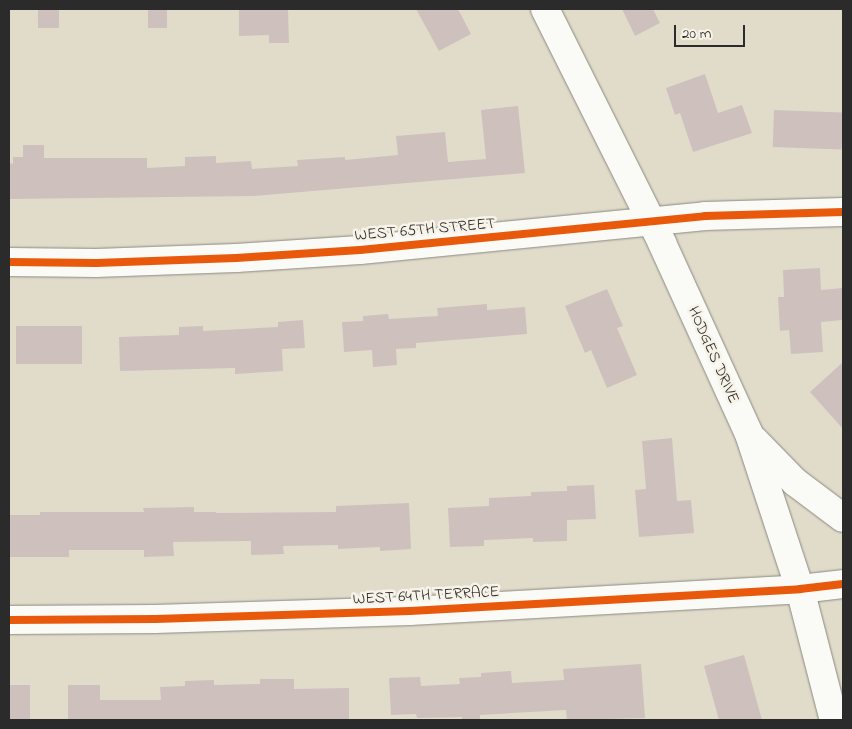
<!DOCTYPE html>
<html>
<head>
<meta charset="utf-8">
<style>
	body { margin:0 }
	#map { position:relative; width:852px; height:729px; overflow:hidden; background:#e1dcca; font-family:"Indie Flower",sans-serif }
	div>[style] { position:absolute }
	.building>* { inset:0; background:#cec1bd; transform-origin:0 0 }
	.roads { filter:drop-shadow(0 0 1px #8c8980) drop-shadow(0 0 1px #8c8980) }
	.minor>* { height:28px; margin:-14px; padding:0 14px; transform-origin:14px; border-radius:14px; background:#fafaf7 }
	.cycleway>* { height:8px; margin:-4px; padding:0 4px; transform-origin:4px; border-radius:4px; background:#e8590c }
	span { translate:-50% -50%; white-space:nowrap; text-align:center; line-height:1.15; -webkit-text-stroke:5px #f7f3e8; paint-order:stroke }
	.street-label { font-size:16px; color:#2b2b2b }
	.frame { position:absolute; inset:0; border:10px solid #2b2b2b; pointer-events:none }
	.scale { position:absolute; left:674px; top:25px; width:71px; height:22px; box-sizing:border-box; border:2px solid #2b2b2b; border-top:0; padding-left:6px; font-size:15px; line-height:18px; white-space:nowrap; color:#2b2b2b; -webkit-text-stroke:4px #f7f3e8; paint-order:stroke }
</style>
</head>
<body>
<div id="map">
	<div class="building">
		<div style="left:38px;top:9px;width:21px;height:19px"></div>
		<div style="left:148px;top:9px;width:19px;height:19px"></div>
		<div style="clip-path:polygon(239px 9px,288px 9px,289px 43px,269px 43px,269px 35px,239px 36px)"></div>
		<div style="clip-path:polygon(416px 9px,458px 9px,471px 34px,439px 51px)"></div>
		<div style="clip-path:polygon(622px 9px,653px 9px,660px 23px,635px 36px)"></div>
		<div style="clip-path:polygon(705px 74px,718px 113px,742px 105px,752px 133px,693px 152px,680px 113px,675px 115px,666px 88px)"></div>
		<div style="clip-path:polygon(518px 106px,525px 173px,253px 196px,9px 199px,9px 163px,13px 164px,13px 157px,23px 157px,23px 145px,44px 145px,44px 158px,147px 158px,147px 168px,185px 166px,185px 157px,216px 156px,216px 163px,251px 161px,252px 169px,298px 166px,297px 160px,345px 157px,345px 160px,398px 155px,396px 136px,445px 132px,448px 162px,486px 159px,481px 110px)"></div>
		<div style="left:774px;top:110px;width:69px;height:37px;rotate:2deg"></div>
		<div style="clip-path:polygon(820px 268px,821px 290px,843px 288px,843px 320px,821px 322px,823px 352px,791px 354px,789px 330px,780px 331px,778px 297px,784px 297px,783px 270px)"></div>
		<div style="clip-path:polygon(607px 289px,623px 326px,617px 328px,637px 375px,607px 388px,591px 350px,585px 353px,565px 306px)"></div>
		<div style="clip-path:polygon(487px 304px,487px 310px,525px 307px,527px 334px,416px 343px,416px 348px,396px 349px,397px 365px,373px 367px,372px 350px,344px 352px,342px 322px,363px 321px,363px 316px,388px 314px,389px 319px,438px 316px,437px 308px)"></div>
		<div style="clip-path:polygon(303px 320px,305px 348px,282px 349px,283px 371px,235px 374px,235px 368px,120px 371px,119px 337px,179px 335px,179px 327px,203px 326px,203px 331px,278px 327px,278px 322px)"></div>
		<div style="left:16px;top:326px;width:66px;height:38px"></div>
		<div style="clip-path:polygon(843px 362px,843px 429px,810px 392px)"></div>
		<div style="clip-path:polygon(672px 438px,677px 501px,691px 500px,694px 533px,639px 537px,635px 490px,646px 489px,642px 441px)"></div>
		<div style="clip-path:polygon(594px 485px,596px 519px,567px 520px,567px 541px,533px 542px,533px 538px,484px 540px,484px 546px,450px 547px,448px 508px,489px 506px,489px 498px,531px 496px,531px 492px,567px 491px,567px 486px)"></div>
		<div style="clip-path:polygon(409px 503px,411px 549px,380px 551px,380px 547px,338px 549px,338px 545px,283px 546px,284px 554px,251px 555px,251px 541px,173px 542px,174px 556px,144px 557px,144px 550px,69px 550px,69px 557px,9px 557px,9px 515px,40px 515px,40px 512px,144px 512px,143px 508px,194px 507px,194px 512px,216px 512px,216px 513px,336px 512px,336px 506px)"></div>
		<div style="clip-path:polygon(744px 655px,762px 720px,719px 720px,704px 666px)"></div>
		<div style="clip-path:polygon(641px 664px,645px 718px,567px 720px,566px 710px,480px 715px,480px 720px,462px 720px,462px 717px,417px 718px,416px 714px,391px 715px,389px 678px,420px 677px,421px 686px,460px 684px,459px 678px,481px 677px,481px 673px,511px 671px,512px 683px,564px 680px,563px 669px)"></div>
		<div style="clip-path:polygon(260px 679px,294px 679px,294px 689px,349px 688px,349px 720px,68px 720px,68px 685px,100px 685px,100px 700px,161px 700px,160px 687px,185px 686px,185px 681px,214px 680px,214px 685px,260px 684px)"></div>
		<div style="left:9px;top:685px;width:21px;height:35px"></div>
	</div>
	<div class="roads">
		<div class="minor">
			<div style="left:545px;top:9px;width:262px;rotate:63.4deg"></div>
			<div style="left:662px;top:243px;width:210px;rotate:65.5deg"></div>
			<div style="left:749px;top:434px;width:163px;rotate:71.8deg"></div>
			<div style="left:800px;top:589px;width:135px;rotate:75.5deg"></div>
			<div style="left:9px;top:262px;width:87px;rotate:0.7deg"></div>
			<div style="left:96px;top:263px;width:140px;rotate:-2deg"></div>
			<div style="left:236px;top:258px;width:124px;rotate:-3.7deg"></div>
			<div style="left:360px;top:250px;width:347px;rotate:-5.6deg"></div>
			<div style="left:705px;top:216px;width:138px;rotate:-1.7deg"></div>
			<div style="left:754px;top:440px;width:59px;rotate:45.7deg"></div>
			<div style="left:795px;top:482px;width:60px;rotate:36.9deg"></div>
			<div style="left:9px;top:620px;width:146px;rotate:-0.4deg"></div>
			<div style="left:155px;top:619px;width:255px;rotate:-1.8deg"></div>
			<div style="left:410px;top:611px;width:391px;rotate:-3.2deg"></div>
			<div style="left:800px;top:589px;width:43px;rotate:-6.6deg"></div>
		</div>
	</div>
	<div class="cycleway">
		<div style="left:9px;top:262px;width:87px;rotate:0.7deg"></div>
		<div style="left:96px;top:263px;width:140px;rotate:-2deg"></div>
		<div style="left:236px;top:258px;width:124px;rotate:-3.7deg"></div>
		<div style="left:360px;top:250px;width:347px;rotate:-5.6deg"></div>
		<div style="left:705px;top:216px;width:138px;rotate:-1.7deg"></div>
		<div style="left:9px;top:620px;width:146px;rotate:-0.4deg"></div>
		<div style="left:155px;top:619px;width:255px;rotate:-1.8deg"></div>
		<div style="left:410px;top:611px;width:391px;rotate:-3.2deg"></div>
		<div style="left:800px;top:589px;width:43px;rotate:-6.6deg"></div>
	</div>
	<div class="street-label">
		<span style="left:425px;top:230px;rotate:-5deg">WEST 65TH STREET</span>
		<span style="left:713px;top:355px;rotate:66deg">HODGES DRIVE</span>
		<span style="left:426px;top:596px;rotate:-3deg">WEST 64TH TERRACE</span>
	</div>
	<div class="frame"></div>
	<div class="scale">20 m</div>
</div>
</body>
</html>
